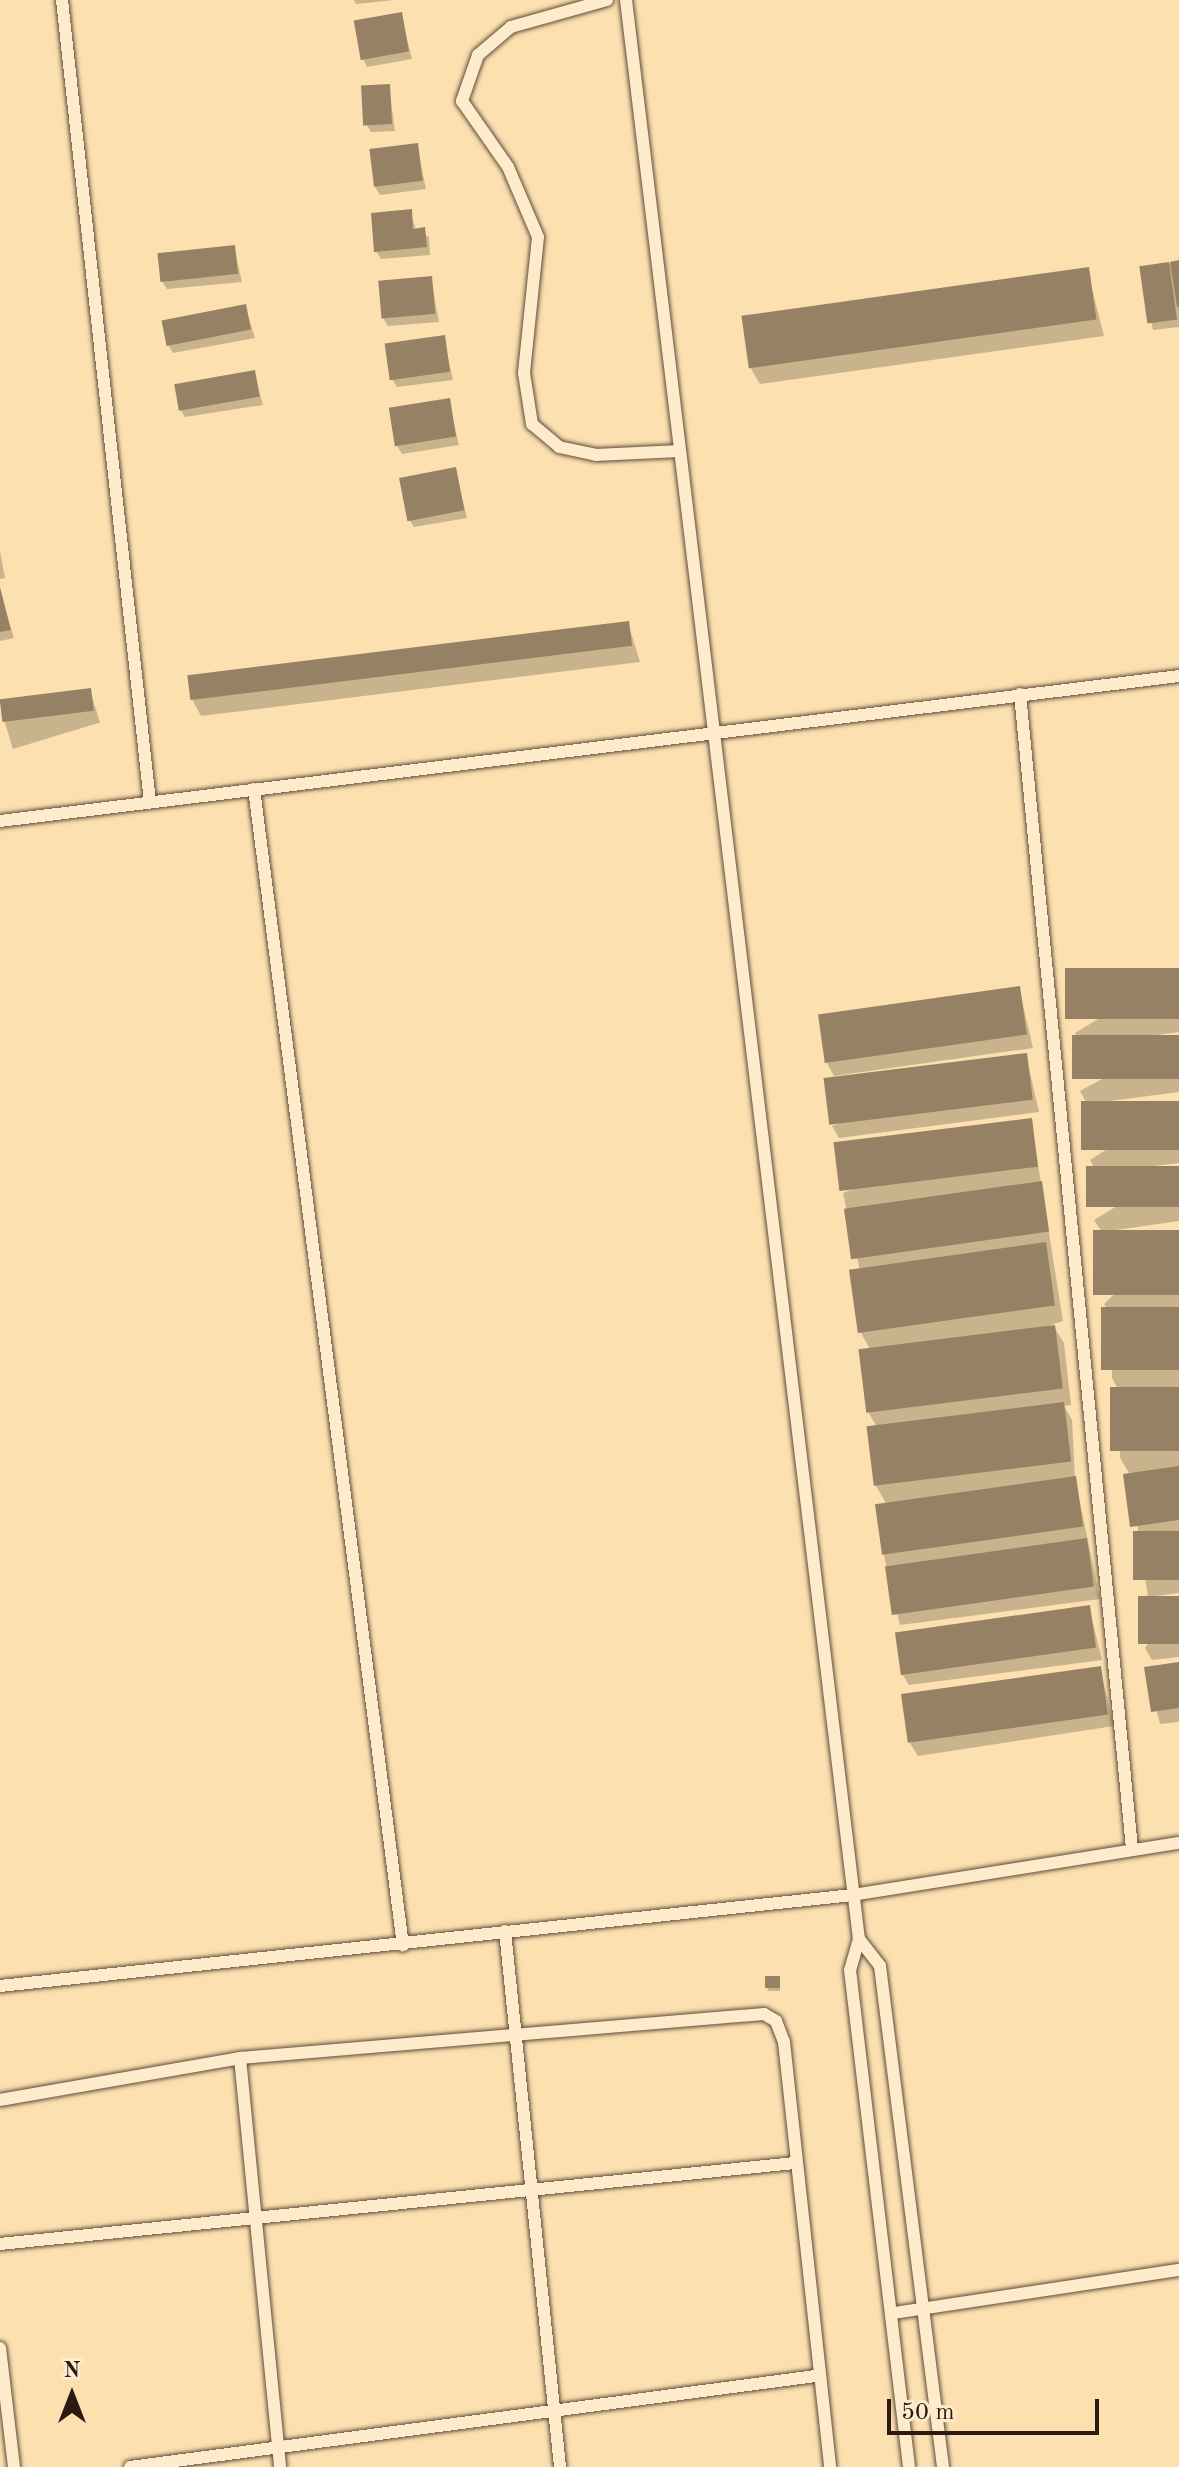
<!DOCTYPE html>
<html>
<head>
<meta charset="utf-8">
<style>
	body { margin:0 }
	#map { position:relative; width:1179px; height:2467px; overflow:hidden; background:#fce0b0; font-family:"Old Standard TT",serif }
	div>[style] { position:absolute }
	.shadow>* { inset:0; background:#0003; transform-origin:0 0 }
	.building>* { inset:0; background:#978164; transform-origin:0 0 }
	.roads { filter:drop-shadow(0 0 2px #5e4c39) drop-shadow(0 0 2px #5e4c39) }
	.service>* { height:12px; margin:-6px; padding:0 6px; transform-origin:6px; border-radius:6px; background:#fdebcc }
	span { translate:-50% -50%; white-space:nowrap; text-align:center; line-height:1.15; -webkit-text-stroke:7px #fdebcc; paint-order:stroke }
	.north { position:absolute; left:32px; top:2355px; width:80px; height:80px; -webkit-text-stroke:6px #fdebcc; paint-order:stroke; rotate:0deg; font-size:22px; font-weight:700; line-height:32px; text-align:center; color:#2a1a11 }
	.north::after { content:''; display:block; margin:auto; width:28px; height:36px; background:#2a1a11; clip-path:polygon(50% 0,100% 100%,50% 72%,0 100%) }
	.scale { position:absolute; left:887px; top:2399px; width:212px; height:36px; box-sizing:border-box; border:4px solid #2a1a11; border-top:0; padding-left:10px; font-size:24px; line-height:28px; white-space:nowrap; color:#2a1a11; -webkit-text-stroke:6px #fdebcc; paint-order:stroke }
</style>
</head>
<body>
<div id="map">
	<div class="shadow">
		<div style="clip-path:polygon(354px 0,394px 0,356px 4px)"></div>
		<div style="clip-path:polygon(401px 15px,412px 59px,367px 67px,363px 59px)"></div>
		<div style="clip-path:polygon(389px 86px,395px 131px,371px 132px,366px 124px)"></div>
		<div style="clip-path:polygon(417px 145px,426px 189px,380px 195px,375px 187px)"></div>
		<div style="clip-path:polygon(410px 211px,416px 230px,429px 237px,430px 255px,381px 259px,376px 251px)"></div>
		<div style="clip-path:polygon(234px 247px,242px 282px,167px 289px,162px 281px)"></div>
		<div style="clip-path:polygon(1179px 262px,1179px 327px,1153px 330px,1141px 269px)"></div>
		<div style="clip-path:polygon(1087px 269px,1104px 336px,760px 384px,750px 367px)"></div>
		<div style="clip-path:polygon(431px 278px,439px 322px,388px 326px,383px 318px)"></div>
		<div style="clip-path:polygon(245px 306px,255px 338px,173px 353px,168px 345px)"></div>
		<div style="clip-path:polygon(443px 337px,453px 380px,397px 387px,392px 379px)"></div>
		<div style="clip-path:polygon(254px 372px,263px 405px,185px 417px,180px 409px)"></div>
		<div style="clip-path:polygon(448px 400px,459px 445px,402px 454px,397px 446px)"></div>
		<div style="clip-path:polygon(455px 469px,467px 518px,414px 527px,409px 519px)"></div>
		<div style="clip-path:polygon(0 551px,5px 578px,0 579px)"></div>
		<div style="clip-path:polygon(0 594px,14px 638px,0 641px)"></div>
		<div style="clip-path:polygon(628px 623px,640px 662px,201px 716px,192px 699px)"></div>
		<div style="left:90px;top:690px;width:34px;height:91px;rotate:73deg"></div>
		<div style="clip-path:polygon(1179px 970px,1179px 1032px,1082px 1045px,1075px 1033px)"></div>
		<div style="clip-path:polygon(1019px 988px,1033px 1048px,834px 1076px,827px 1063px)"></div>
		<div style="clip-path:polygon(1179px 1037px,1179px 1092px,1087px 1104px,1080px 1091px)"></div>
		<div style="clip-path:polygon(1026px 1055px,1039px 1112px,839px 1138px,832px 1126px)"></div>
		<div style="clip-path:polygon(1179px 1103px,1179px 1163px,1097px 1173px,1090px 1160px)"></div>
		<div style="clip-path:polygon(1031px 1120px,1063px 1321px,1042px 1328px,1054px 1327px,1064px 1343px,1071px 1405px,1064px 1406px,1072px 1420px,1075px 1478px,1100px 1599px,900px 1625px,883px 1551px,886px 1503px,876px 1486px,877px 1427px,868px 1412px,870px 1349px,861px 1333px,860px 1271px,843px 1193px)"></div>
		<div style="clip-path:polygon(1179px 1168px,1179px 1221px,1102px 1232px,1094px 1220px)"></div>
		<div style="clip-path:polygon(1179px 1232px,1179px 1593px,1148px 1597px,1130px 1475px,1120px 1458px,1122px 1396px,1112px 1378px,1112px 1317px,1104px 1304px)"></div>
		<div style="clip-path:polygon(1179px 1598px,1179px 1657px,1152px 1660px,1145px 1648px)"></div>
		<div style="clip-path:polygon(1089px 1607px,1102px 1660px,909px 1685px,901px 1672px)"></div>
		<div style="clip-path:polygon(1179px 1664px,1179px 1722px,1160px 1724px,1146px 1669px)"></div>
		<div style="clip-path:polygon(1100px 1668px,1114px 1726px,918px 1756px,910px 1743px)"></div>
		<div style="clip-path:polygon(778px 1978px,780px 1991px,769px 1991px,767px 1988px)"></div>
	</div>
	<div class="building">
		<div style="left:402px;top:12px;width:40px;height:49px;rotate:80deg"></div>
		<div style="left:390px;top:84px;width:40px;height:29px;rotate:87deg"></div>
		<div style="left:418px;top:143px;width:38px;height:49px;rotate:83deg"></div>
		<div style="clip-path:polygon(412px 209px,413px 229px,425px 227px,427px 247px,374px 252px,371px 213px)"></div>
		<div style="left:235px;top:245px;width:29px;height:78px;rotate:84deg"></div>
		<div style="clip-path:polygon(1179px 260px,1179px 307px,1177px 307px,1170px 262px)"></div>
		<div style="left:1169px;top:262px;width:58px;height:30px;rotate:82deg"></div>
		<div style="left:1089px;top:267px;width:53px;height:351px;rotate:82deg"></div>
		<div style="left:432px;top:276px;width:38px;height:54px;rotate:85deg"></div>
		<div style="left:246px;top:304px;width:26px;height:86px;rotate:79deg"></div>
		<div style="left:445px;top:335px;width:37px;height:61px;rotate:82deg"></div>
		<div style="left:255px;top:370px;width:27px;height:82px;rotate:80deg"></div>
		<div style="left:450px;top:398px;width:39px;height:62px;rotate:81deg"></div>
		<div style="left:456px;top:467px;width:44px;height:58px;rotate:79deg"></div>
		<div style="clip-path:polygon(0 587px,11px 630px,0 632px)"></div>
		<div style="left:629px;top:621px;width:25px;height:445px;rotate:83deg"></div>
		<div style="left:91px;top:688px;width:23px;height:92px;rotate:83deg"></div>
		<div style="left:1179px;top:968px;width:51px;height:114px;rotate:90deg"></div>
		<div style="left:1020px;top:986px;width:49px;height:204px;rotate:82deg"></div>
		<div style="left:1179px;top:1035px;width:44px;height:107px;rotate:90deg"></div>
		<div style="left:1027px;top:1053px;width:47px;height:205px;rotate:83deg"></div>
		<div style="left:1179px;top:1101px;width:49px;height:98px;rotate:90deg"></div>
		<div style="left:1032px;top:1118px;width:49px;height:200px;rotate:83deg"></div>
		<div style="left:1179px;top:1166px;width:41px;height:93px;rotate:90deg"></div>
		<div style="left:1042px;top:1181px;width:51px;height:200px;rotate:82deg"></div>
		<div style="left:1179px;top:1230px;width:65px;height:86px;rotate:90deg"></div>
		<div style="left:1046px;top:1242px;width:64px;height:199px;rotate:82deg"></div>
		<div style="left:1179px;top:1307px;width:63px;height:78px;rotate:90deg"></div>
		<div style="left:1055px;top:1325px;width:64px;height:198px;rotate:83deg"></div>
		<div style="left:1179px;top:1387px;width:64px;height:69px;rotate:90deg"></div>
		<div style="left:1064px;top:1402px;width:60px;height:199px;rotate:83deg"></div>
		<div style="clip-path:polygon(1179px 1466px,1179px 1520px,1130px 1527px,1123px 1474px)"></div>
		<div style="left:1076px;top:1476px;width:51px;height:203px;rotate:82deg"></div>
		<div style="left:1179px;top:1531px;width:49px;height:46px;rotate:90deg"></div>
		<div style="left:1087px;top:1538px;width:49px;height:204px;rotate:82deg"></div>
		<div style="left:1179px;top:1596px;width:48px;height:41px;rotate:90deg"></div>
		<div style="left:1090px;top:1605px;width:43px;height:197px;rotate:82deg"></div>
		<div style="clip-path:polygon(1179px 1662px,1179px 1708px,1151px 1712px,1144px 1667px)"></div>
		<div style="left:1101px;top:1666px;width:49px;height:202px;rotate:82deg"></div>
		<div style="left:765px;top:1976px;width:15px;height:12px"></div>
	</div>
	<div class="roads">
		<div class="service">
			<div style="left:62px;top:0;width:807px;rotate:83.74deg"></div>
			<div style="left:607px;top:0;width:100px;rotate:164.3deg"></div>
			<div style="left:511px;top:27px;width:43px;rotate:139.7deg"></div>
			<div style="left:478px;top:55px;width:49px;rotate:109.2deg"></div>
			<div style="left:462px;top:101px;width:80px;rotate:55.1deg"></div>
			<div style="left:508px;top:167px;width:76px;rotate:66.8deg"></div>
			<div style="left:538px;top:237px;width:137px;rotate:95.9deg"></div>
			<div style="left:524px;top:373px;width:52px;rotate:81.1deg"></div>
			<div style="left:532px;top:424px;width:35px;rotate:40deg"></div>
			<div style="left:559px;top:447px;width:38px;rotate:12deg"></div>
			<div style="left:596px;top:455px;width:83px;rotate:-2.8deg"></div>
			<div style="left:626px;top:0;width:1953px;rotate:83.15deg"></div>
			<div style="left:859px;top:1939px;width:32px;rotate:106deg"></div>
			<div style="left:850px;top:1970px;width:500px;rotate:83.23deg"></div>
			<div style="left:1020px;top:694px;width:1160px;rotate:84.46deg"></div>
			<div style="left:254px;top:789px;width:1166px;rotate:82.66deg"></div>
			<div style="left:0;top:821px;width:1188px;rotate:-7.01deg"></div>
			<div style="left:505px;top:1931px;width:539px;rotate:84.14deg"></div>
			<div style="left:859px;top:1939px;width:34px;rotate:52deg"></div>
			<div style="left:880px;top:1966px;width:505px;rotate:82.83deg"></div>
			<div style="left:0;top:1986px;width:858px;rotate:-6.09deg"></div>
			<div style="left:853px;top:1895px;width:330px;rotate:-9.1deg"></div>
			<div style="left:240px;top:2058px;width:411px;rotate:84.4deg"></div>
			<div style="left:0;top:2100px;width:244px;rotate:-9.9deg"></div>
			<div style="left:240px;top:2058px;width:526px;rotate:-4.8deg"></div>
			<div style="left:764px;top:2014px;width:14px;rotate:30deg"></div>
			<div style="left:776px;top:2021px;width:22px;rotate:69deg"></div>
			<div style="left:784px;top:2042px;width:427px;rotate:83.8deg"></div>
			<div style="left:0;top:2244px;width:798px;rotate:-5.82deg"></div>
			<div style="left:894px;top:2313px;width:288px;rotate:-8.6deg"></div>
			<div style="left:0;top:2348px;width:120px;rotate:83.3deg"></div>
			<div style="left:130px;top:2467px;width:692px;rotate:-7.56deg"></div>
		</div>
	</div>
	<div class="north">N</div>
	<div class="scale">50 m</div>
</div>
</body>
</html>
